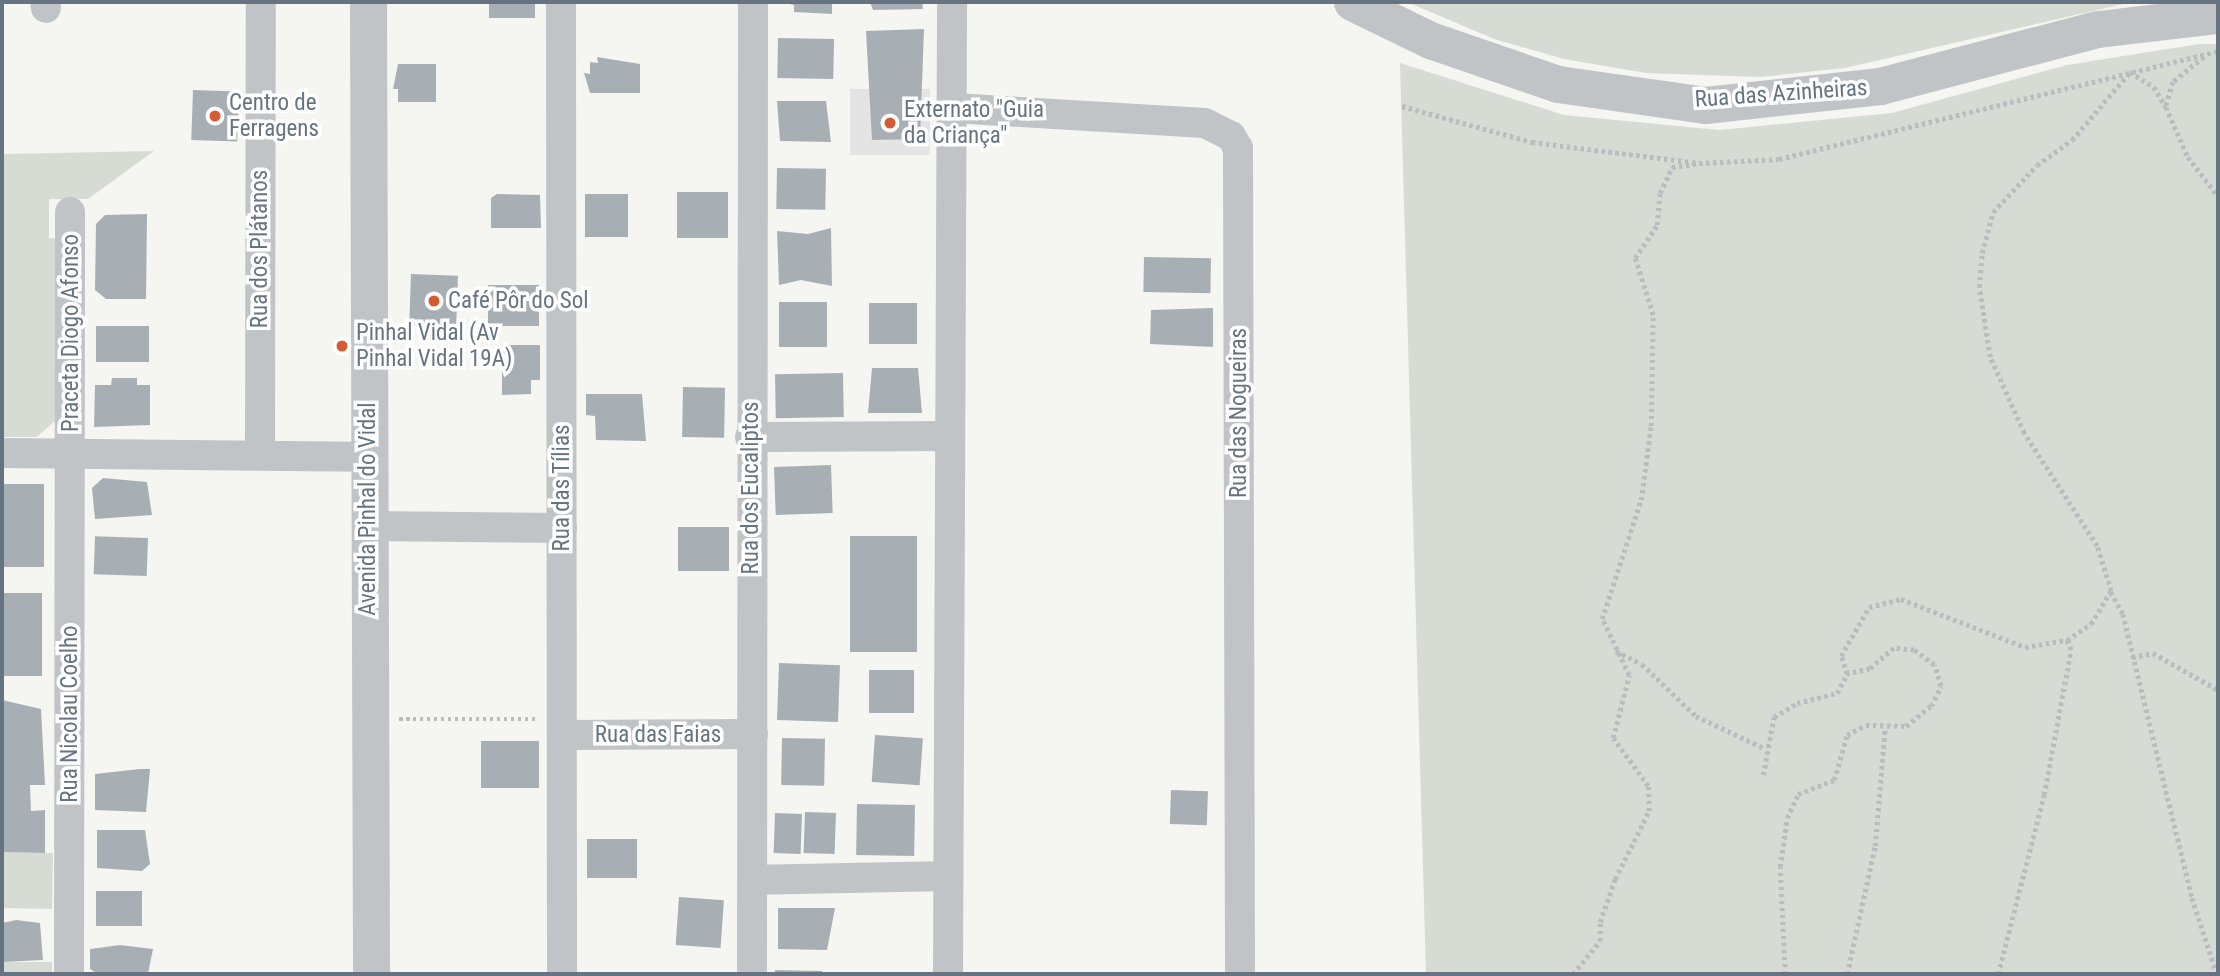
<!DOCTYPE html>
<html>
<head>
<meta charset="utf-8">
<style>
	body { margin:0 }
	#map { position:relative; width:2220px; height:976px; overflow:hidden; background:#f5f5f2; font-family:"Roboto Condensed",sans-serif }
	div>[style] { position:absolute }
	.built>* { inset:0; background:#e3e4e3; transform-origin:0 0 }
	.green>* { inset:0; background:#d6dcd3; transform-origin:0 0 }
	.building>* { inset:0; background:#a8afb4; transform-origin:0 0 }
	.path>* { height:4.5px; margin-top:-2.25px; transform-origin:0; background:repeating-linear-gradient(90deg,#babcbe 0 3.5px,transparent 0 7px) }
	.minor>* { height:30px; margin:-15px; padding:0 15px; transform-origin:15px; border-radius:15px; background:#c0c4c7 }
	.tertiary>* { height:37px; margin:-18.5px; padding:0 18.5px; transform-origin:18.5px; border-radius:18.5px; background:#c0c4c7 }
	.dots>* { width:19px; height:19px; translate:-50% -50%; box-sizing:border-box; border:4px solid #fff; border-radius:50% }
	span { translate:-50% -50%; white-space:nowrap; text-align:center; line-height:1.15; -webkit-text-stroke:7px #fff; paint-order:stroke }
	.street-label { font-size:23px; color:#667481 }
	.poi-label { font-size:23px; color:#667481 }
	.left { translate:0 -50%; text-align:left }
	.frame { position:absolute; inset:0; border:4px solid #667481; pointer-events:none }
</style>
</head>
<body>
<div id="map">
	<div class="built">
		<div style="left:930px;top:89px;width:66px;height:80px;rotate:90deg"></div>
	</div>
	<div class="green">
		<div style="clip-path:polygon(1407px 2px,2132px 2px,1845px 68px,1760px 77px,1646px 73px,1564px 59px,1494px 39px)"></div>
		<div style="clip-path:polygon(2199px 44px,2218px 44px,2218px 974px,1426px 974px,1400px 63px,1564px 115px,1719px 130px,1892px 113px,2067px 65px)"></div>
		<div style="clip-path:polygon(154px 151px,88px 199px,49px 199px,49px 238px,60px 239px,57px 419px,37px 437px,2px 437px,2px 154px)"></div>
		<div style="left:2px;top:852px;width:51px;height:56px;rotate:1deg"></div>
		<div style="left:2px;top:962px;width:50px;height:12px"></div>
	</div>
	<div class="building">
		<div style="left:489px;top:2px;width:46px;height:16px"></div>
		<div style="clip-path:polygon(781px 2px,832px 2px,832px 14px,794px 12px,794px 5px)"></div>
		<div style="clip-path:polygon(870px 2px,922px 2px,923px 9px,873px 10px)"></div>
		<div style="clip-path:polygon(924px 29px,920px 139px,872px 140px,866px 31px)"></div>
		<div style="left:778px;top:38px;width:56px;height:40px;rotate:1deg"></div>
		<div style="clip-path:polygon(597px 57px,640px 64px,640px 93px,590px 93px,584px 73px,590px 74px,590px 62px,598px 63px)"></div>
		<div style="clip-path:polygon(398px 64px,436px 64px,436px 102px,398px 102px,398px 89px,393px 89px)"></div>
		<div style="left:193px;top:90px;width:46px;height:50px;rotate:2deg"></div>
		<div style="clip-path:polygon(777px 101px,826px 101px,831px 142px,780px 141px)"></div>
		<div style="left:777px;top:168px;width:49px;height:41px;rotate:1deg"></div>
		<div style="left:728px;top:192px;width:46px;height:51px;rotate:90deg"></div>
		<div style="clip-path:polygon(497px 194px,540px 195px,541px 228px,491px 228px,491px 198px)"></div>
		<div style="left:585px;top:194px;width:43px;height:43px"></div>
		<div style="clip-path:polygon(147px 214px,146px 299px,106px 299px,95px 290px,96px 224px,105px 215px)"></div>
		<div style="clip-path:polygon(831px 228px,832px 286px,801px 280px,779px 285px,777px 231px,808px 234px)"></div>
		<div style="left:1144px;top:257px;width:67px;height:35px;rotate:1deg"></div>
		<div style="left:411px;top:274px;width:47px;height:51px;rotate:2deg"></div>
		<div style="left:488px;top:285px;width:51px;height:41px"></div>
		<div style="left:779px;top:302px;width:48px;height:45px"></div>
		<div style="left:869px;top:303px;width:48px;height:41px"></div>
		<div style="clip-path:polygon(1213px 308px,1213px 347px,1150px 344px,1151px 310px)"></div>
		<div style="left:149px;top:326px;width:36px;height:53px;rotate:90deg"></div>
		<div style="clip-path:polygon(502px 345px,540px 345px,540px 380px,531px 380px,531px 394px,502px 395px)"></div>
		<div style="clip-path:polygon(872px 368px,918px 368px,922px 413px,868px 413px)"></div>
		<div style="left:843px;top:373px;width:44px;height:68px;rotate:89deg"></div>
		<div style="clip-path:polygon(112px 378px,137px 378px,137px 385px,150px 385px,150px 425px,94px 427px,95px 385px,111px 385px)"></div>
		<div style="left:683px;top:387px;width:42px;height:50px;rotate:1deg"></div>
		<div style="clip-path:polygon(586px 394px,642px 394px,646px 441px,596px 440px,595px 416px,586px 415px)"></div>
		<div style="left:831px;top:465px;width:48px;height:57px;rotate:88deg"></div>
		<div style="clip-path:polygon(103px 478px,147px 482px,152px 515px,95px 519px,92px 488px)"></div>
		<div style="left:44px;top:484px;width:83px;height:42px;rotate:90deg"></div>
		<div style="left:678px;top:527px;width:51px;height:44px"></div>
		<div style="left:850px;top:536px;width:67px;height:116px"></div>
		<div style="left:148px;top:538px;width:38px;height:53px;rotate:92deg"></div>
		<div style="left:42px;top:593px;width:83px;height:40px;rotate:90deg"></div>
		<div style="left:779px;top:663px;width:61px;height:57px;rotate:2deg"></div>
		<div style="left:914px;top:670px;width:43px;height:45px;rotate:90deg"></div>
		<div style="clip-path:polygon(2px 700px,41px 709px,45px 785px,30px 785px,31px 811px,45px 810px,45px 853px,2px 852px)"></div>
		<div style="left:875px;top:735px;width:48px;height:47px;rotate:4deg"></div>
		<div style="left:782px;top:738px;width:43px;height:47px;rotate:1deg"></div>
		<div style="left:539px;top:741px;width:47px;height:58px;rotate:90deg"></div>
		<div style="clip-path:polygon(140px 769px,150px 769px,146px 812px,95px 810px,95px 774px)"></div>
		<div style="left:1171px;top:790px;width:37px;height:34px;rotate:2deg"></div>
		<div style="left:857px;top:804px;width:58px;height:51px;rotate:1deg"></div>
		<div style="left:805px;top:812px;width:31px;height:41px;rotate:2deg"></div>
		<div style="left:775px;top:813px;width:27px;height:40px;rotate:2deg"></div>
		<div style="clip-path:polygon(97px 830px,145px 830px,150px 864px,142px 871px,97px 868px)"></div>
		<div style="left:587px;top:839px;width:50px;height:39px"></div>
		<div style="left:96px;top:891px;width:46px;height:35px"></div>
		<div style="left:679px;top:897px;width:45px;height:48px;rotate:4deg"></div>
		<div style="clip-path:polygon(778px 908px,835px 908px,827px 950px,778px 949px)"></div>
		<div style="clip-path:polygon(16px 920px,40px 923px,43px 960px,2px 962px,2px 923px)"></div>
		<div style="clip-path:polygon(120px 945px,153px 949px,148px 974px,98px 974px,90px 969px,90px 949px)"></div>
		<div style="clip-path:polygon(775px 970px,822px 971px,822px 974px,775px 974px)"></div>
	</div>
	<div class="path">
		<div style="left:2204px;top:57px;width:40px;rotate:141deg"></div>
		<div style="left:2173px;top:82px;width:26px;rotate:106deg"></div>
		<div style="left:2166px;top:107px;width:55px;rotate:66.3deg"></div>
		<div style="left:2188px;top:157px;width:49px;rotate:52.4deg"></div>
		<div style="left:1402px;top:106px;width:135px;rotate:15.5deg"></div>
		<div style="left:1532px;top:142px;width:168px;rotate:7.2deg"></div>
		<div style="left:1699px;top:163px;width:80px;rotate:-2.9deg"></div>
		<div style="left:1779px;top:159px;width:452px;rotate:-13.8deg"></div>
		<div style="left:2111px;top:592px;width:25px;rotate:61deg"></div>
		<div style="left:2123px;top:614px;width:292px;rotate:76.3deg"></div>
		<div style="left:2192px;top:898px;width:80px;rotate:71.8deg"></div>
		<div style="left:1616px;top:651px;width:29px;rotate:27deg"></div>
		<div style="left:1642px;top:664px;width:75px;rotate:43.9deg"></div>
		<div style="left:1696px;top:716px;width:77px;rotate:25.2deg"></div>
		<div style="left:2132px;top:657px;width:21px;rotate:-11deg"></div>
		<div style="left:2153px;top:653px;width:75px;rotate:29.6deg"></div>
		<div style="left:399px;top:719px;width:138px"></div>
		<div style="left:1763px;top:775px;width:59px;rotate:-79.3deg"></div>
		<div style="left:1774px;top:717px;width:27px;rotate:-31deg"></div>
		<div style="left:1797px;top:703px;width:41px;rotate:-14deg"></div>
		<div style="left:1837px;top:693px;width:21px;rotate:-62deg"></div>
		<div style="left:1573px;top:974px;width:43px;rotate:-50.7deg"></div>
		<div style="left:1600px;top:941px;width:19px;rotate:-90deg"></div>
		<div style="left:1600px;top:922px;width:46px;rotate:-70.8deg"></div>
		<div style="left:1615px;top:879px;width:76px;rotate:-63.4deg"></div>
		<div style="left:1649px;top:811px;width:25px;rotate:-92deg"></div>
		<div style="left:1648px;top:786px;width:59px;rotate:-126.1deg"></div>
		<div style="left:1613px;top:738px;width:65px;rotate:-75.7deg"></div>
		<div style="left:1629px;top:675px;width:62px;rotate:-115.7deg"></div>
		<div style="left:1602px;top:619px;width:125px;rotate:-71.9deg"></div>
		<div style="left:1641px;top:500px;width:75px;rotate:-82.3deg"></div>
		<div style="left:1651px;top:426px;width:111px;rotate:-89deg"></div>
		<div style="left:1653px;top:315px;width:60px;rotate:-107.5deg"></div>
		<div style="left:1635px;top:258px;width:40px;rotate:-56deg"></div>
		<div style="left:1657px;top:225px;width:32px;rotate:-85deg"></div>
		<div style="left:1660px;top:193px;width:29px;rotate:-65deg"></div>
		<div style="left:1672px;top:167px;width:27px;rotate:-8deg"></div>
		<div style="left:1785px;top:974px;width:107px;rotate:-92.7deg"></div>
		<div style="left:1780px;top:867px;width:49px;rotate:-81.9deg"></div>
		<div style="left:1787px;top:818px;width:26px;rotate:-65deg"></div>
		<div style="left:1798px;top:794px;width:39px;rotate:-21deg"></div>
		<div style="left:1834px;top:780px;width:47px;rotate:-73.9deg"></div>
		<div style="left:1847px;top:735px;width:21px;rotate:-28deg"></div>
		<div style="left:1866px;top:725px;width:40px;rotate:1.4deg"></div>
		<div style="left:1906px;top:726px;width:32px;rotate:-39deg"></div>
		<div style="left:1931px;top:706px;width:22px;rotate:-63deg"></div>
		<div style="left:1941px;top:686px;width:22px;rotate:-108deg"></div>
		<div style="left:1934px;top:665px;width:25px;rotate:-143deg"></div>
		<div style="left:1914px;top:650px;width:20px;rotate:-174deg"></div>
		<div style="left:1894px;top:648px;width:32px;rotate:139deg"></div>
		<div style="left:1870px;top:669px;width:24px;rotate:168deg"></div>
		<div style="left:1847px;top:674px;width:19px;rotate:-108deg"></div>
		<div style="left:1841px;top:656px;width:56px;rotate:-60.3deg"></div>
		<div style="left:1869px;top:607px;width:33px;rotate:-14deg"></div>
		<div style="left:1901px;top:599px;width:133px;rotate:21.2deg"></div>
		<div style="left:2025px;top:647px;width:43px;rotate:-9.5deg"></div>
		<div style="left:2067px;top:640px;width:29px;rotate:-34deg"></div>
		<div style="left:2091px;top:624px;width:39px;rotate:-59deg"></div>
		<div style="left:2111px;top:591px;width:47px;rotate:-107.3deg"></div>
		<div style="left:2097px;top:546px;width:135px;rotate:-122.9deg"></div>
		<div style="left:2024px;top:433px;width:83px;rotate:-114.1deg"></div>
		<div style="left:1990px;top:357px;width:71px;rotate:-98.9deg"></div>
		<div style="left:1979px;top:287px;width:34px;rotate:-85deg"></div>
		<div style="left:1982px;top:253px;width:42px;rotate:-75deg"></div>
		<div style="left:1993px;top:212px;width:64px;rotate:-46.9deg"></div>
		<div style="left:2037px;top:165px;width:43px;rotate:-35.5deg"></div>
		<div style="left:2072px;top:140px;width:89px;rotate:-49.5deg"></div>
		<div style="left:2130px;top:72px;width:28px;rotate:32deg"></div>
		<div style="left:2154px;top:87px;width:23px;rotate:59deg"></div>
		<div style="left:1847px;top:974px;width:131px;rotate:-77.7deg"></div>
		<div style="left:1875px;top:846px;width:118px;rotate:-85.2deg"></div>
		<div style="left:1998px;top:974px;width:185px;rotate:-75.6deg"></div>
		<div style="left:2044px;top:795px;width:147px;rotate:-79.5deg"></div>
		<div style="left:2071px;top:650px;width:11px;rotate:-112deg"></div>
	</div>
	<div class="minor">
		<div style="left:45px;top:2px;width:6px;rotate:81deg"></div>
		<div style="left:561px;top:2px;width:972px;rotate:89.94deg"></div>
		<div style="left:953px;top:108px;width:252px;rotate:3.4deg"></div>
		<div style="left:1205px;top:123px;width:29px;rotate:27deg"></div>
		<div style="left:1231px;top:136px;width:14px;rotate:60deg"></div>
		<div style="left:1238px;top:148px;width:826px;rotate:89.86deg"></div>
		<div style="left:750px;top:437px;width:197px;rotate:-0.3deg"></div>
		<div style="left:2px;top:453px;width:366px;rotate:0.6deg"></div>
		<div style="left:260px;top:455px;width:453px;rotate:-89.9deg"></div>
		<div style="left:368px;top:526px;width:194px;rotate:0.6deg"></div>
		<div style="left:563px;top:735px;width:190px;rotate:-0.3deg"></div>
		<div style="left:753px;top:880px;width:195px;rotate:-1.2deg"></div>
		<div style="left:69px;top:974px;width:762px;rotate:-89.92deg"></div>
		<div style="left:752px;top:974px;width:972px;rotate:-89.94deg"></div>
		<div style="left:948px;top:974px;width:972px;rotate:-89.76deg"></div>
	</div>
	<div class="tertiary">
		<div style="left:368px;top:2px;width:972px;rotate:89.82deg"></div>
		<div style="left:1352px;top:2px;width:87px;rotate:26deg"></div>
		<div style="left:1430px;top:40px;width:135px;rotate:19deg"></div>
		<div style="left:1558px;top:84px;width:148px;rotate:8.1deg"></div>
		<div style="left:1705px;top:105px;width:176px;rotate:-6.2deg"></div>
		<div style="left:1880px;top:86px;width:225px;rotate:-14.7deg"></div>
		<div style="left:2098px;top:29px;width:121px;rotate:-6.7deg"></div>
	</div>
	<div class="dots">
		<div style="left:215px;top:116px;background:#d55b32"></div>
		<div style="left:890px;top:123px;background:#d55b32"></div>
		<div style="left:434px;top:301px;background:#d55b32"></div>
		<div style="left:342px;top:346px;background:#d55b32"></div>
	</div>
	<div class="street-label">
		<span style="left:1781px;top:94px;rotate:-4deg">Rua das Azinheiras</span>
		<span style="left:260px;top:249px;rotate:-90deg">Rua dos Plátanos</span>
		<span style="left:71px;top:333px;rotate:-90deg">Praceta Diogo Afonso</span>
		<span style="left:1239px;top:413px;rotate:-90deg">Rua das Nogueiras</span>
		<span style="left:562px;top:488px;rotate:-90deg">Rua das Tílias</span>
		<span style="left:751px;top:488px;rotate:-90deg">Rua dos Eucaliptos</span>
		<span style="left:368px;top:509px;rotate:-90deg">Avenida Pinhal do Vidal</span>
		<span style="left:70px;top:714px;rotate:-90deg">Rua Nicolau Coelho</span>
		<span style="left:658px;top:735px">Rua das Faias</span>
	</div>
	<div class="poi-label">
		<span class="left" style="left:229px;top:116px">Centro de<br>Ferragens</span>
		<span class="left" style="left:904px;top:123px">Externato "Guia<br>da Criança"</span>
		<span class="left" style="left:448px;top:301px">Café Pôr do Sol</span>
		<span class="left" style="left:356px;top:346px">Pinhal Vidal (Av<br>Pinhal Vidal 19A)</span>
	</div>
	<div class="frame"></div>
</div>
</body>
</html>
